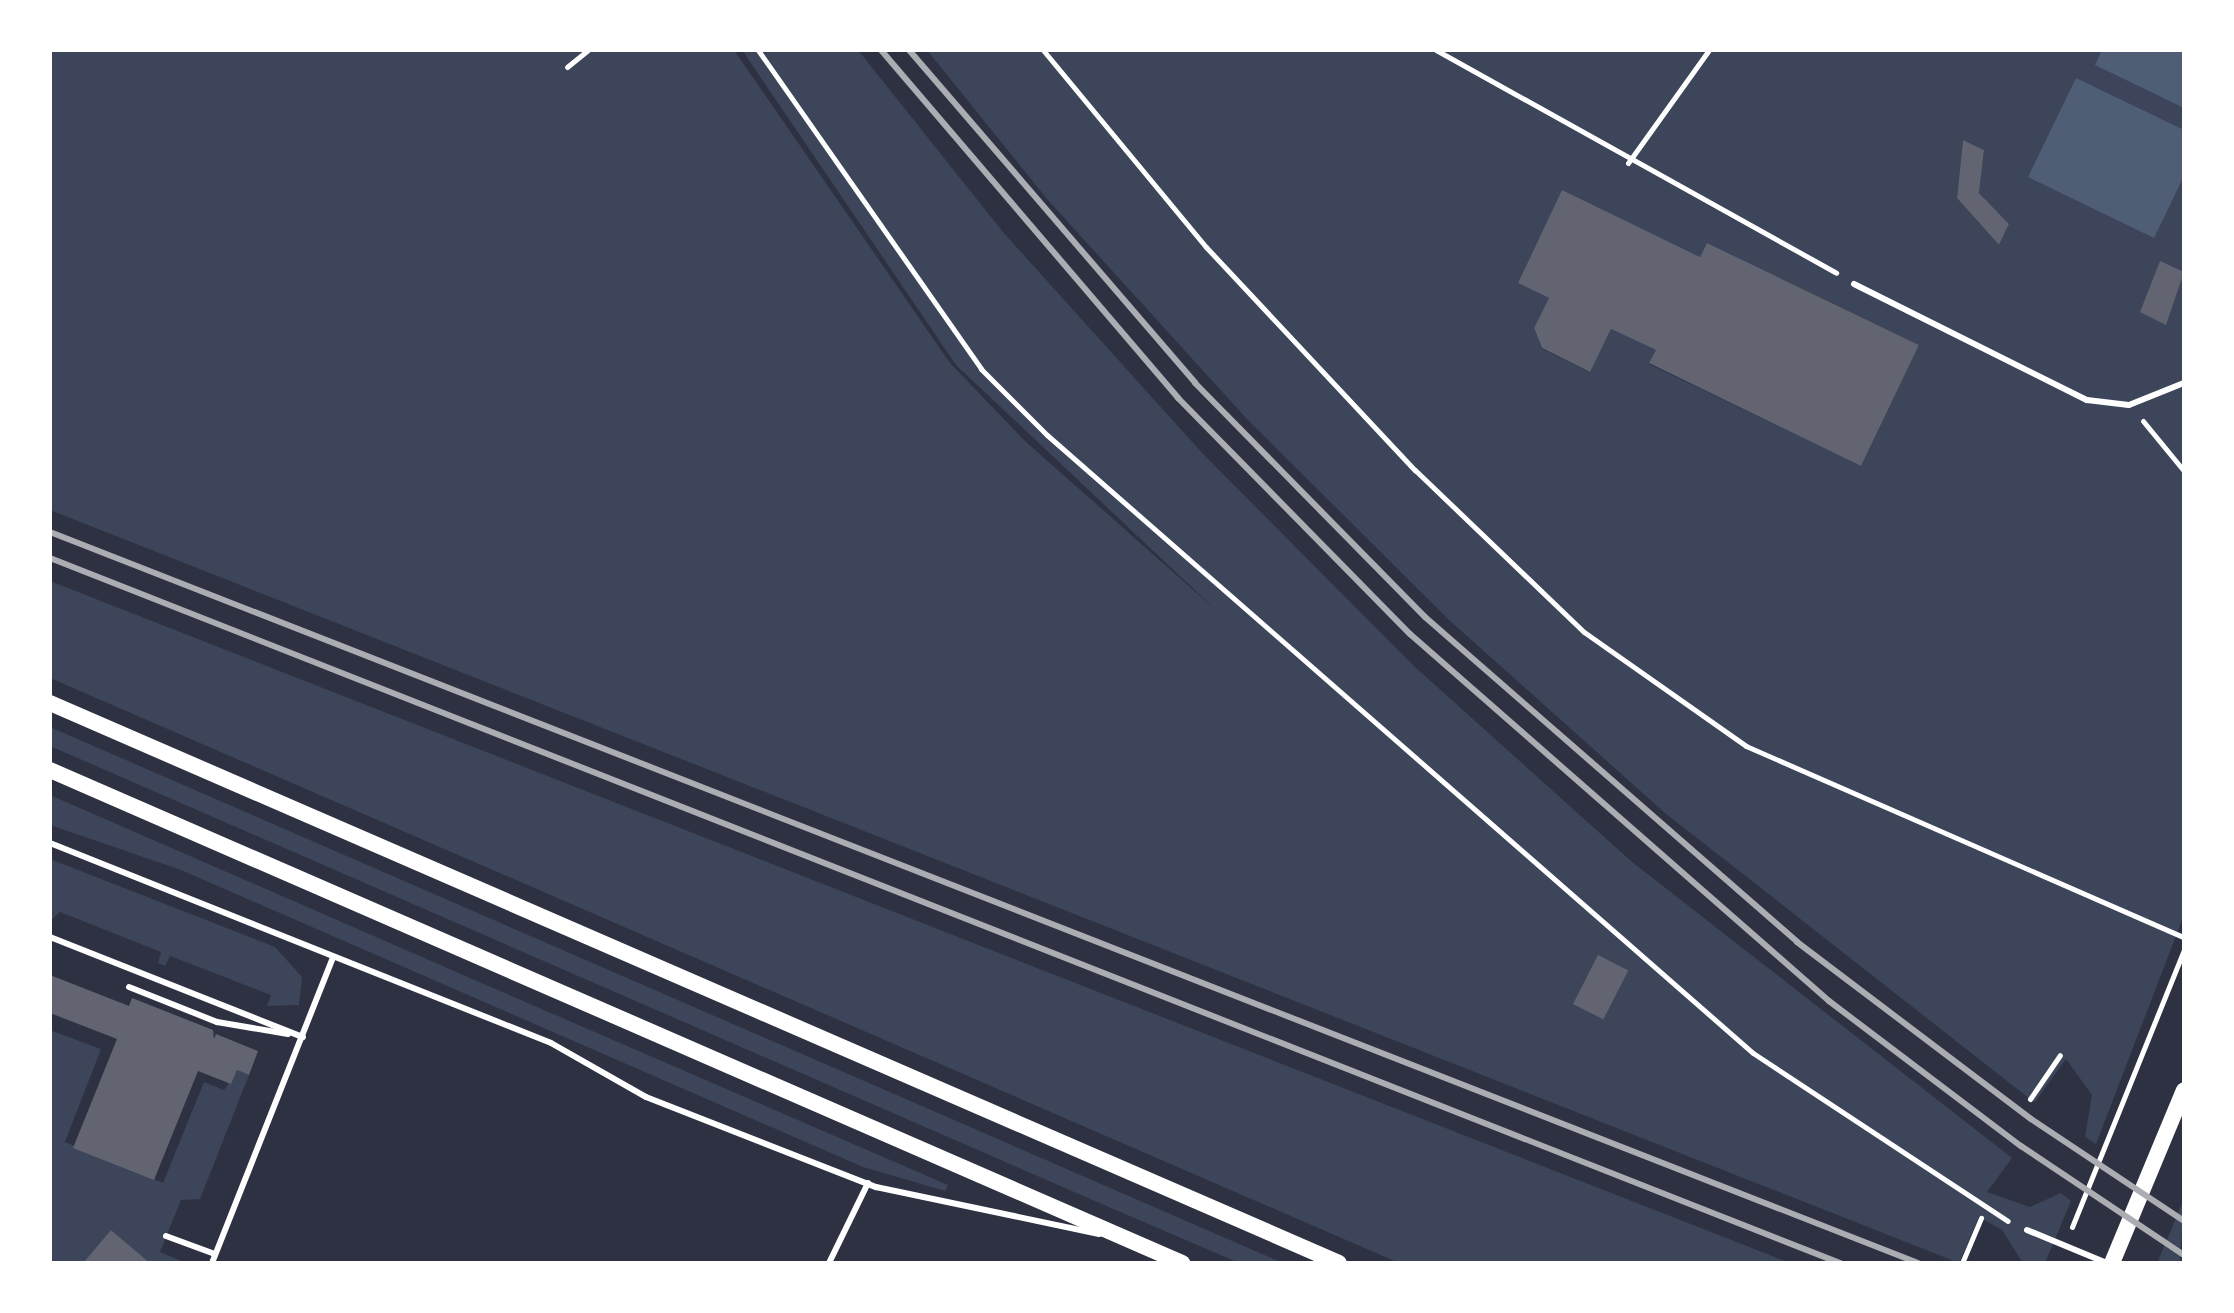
<!DOCTYPE html>
<html>
<head>
<meta charset="utf-8">
<style>
	body { margin:0 }
	#map { position:relative; width:2234px; height:1313px; overflow:hidden; background:#2d3142; font-family:"IBM Plex Sans",sans-serif }
	div>[style] { position:absolute }
	.green>* { inset:0; background:#3c4559 }
	.water>* { inset:0; background:#4f5d75 }
	.building>* { inset:0; background:#626471; transform-origin:0 0 }
	.path>* { height:5px; margin:-2.5px; padding:0 2.5px; transform-origin:2.5px; border-radius:2.5px; background:#fff }
	.service>* { height:6px; margin:-3px; padding:0 3px; transform-origin:3px; border-radius:3px; background:#fff }
	.secondary>* { height:16px; margin:-8px; padding:0 8px; transform-origin:8px; border-radius:8px; background:#fff }
	.rail>* { height:6px; margin:-3px; padding:0 3px; transform-origin:3px; border-radius:3px; background:#abadb3 }
	span { translate:-50% -50%; white-space:nowrap; text-align:center; line-height:1.15; -webkit-text-stroke:7px #fff; paint-order:stroke }
	.frame { position:absolute; inset:0; border:52px solid #fff; pointer-events:none }
</style>
</head>
<body>
<div id="map">
	<div class="green">
		<div style="clip-path:polygon(50px 50px,734px 50px,950px 363px,1025px 441px,1217px 611px,956px 365px,742px 50px,858px 50px,1003px 232px,1204px 455px,1415px 667px,1631px 861px,2012px 1158px,1987px 1192px,2030px 1207px,2061px 1193px,2071px 1201px,2045px 1263px,2023px 1263px,2002px 1230px,1979px 1217px,1959px 1263px,50px 510px)"></div>
		<div style="clip-path:polygon(evenodd,927px 50px,2184px 50px,2184px 915px,2096px 1144px,2085px 1137px,2092px 1095px,2066px 1059px,2035px 1102px,2030px 1099px,1665px 813px,1449px 620px,1246px 418px,1047px 199px,927px 50px,1963px 140px,1984px 150px,1979px 193px,2009px 224px,1999px 245px,1957px 198px,1963px 140px,927px 50px,1562px 191px,1700px 257px,1707px 243px,1919px 345px,1861px 466px,1649px 364px,1656px 350px,1611px 329px,1589px 372px,1542px 349px,1534px 328px,1549px 298px,1518px 283px,1562px 191px)"></div>
		<div style="clip-path:polygon(50px 581px,1790px 1263px,1399px 1263px,50px 678px)"></div>
		<div style="clip-path:polygon(50px 727px,611px 971px,1283px 1263px,1239px 1263px,1088px 1198px,50px 746px)"></div>
		<div style="clip-path:polygon(50px 795px,477px 981px,948px 1185px,945px 1191px,863px 1167px,181px 870px,50px 825px)"></div>
		<div style="clip-path:polygon(50px 859px,275px 947px,302px 977px,299px 1005px,267px 1006px,271px 995px,170px 956px,165px 966px,158px 963px,161px 952px,60px 912px,50px 921px)"></div>
		<div style="clip-path:polygon(50px 1030px,101px 1049px,65px 1142px,163px 1183px,204px 1082px,224px 1090px,237px 1070px,249px 1075px,200px 1199px,181px 1200px,160px 1252px,186px 1263px,150px 1263px,111px 1230px,83px 1263px,50px 1263px)"></div>
		<div style="clip-path:polygon(2184px 1199px,2180px 1263px,2157px 1263px)"></div>
	</div>
	<div class="water">
		<div style="clip-path:polygon(2102px 50px,2184px 50px,2184px 108px,2095px 65px)"></div>
		<div style="clip-path:polygon(2076px 78px,2184px 130px,2184px 176px,2154px 238px,2028px 177px)"></div>
	</div>
	<div class="building">
		<div style="clip-path:polygon(1963px 140px,1984px 150px,1979px 193px,2009px 224px,1999px 245px,1957px 198px)"></div>
		<div style="clip-path:polygon(1562px 190px,1700px 257px,1707px 243px,1919px 345px,1861px 466px,1649px 363px,1656px 350px,1611px 329px,1590px 372px,1542px 348px,1534px 328px,1549px 298px,1518px 283px)"></div>
		<div style="clip-path:polygon(2160px 261px,2184px 272px,2166px 325px,2140px 312px)"></div>
		<div style="left:1598px;top:955px;width:34px;height:55px;rotate:27deg"></div>
		<div style="clip-path:polygon(50px 975px,129px 1006px,132px 998px,213px 1030px,214px 1039px,216px 1034px,258px 1051px,249px 1075px,237px 1070px,231px 1084px,198px 1071px,154px 1180px,73px 1148px,117px 1039px,50px 1013px)"></div>
		<div style="clip-path:polygon(111px 1230px,150px 1263px,83px 1263px)"></div>
	</div>
	<div class="path">
		<div style="left:758px;top:50px;width:389px;rotate:55deg"></div>
		<div style="left:981px;top:369px;width:93px;rotate:45deg"></div>
		<div style="left:1047px;top:435px;width:938px;rotate:41.2deg"></div>
		<div style="left:1753px;top:1053px;width:305px;rotate:33.4deg"></div>
		<div style="left:1043px;top:50px;width:256px;rotate:50.4deg"></div>
		<div style="left:1206px;top:247px;width:306px;rotate:46.9deg"></div>
		<div style="left:1415px;top:470px;width:234px;rotate:43.8deg"></div>
		<div style="left:1584px;top:632px;width:198px;rotate:35.1deg"></div>
		<div style="left:1746px;top:746px;width:478px;rotate:23.6deg"></div>
		<div style="left:1436px;top:50px;width:458px;rotate:29.1deg"></div>
		<div style="left:567px;top:67px;width:27px;rotate:-39deg"></div>
		<div style="left:1628px;top:163px;width:139px;rotate:-54.4deg"></div>
		<div style="left:2143px;top:421px;width:65px;rotate:50.6deg"></div>
		<div style="left:2184px;top:471px;width:38px;rotate:90deg"></div>
		<div style="left:2030px;top:1099px;width:53px;rotate:-55.7deg"></div>
		<div style="left:2072px;top:1227px;width:299px;rotate:-68deg"></div>
		<div style="left:1962px;top:1263px;width:49px;rotate:-67.1deg"></div>
	</div>
	<div class="service">
		<div style="left:1854px;top:284px;width:260px;rotate:26.5deg"></div>
		<div style="left:2087px;top:400px;width:42px;rotate:6.8deg"></div>
		<div style="left:2129px;top:405px;width:59px;rotate:-21.8deg"></div>
		<div style="left:50px;top:843px;width:539px;rotate:21.76deg"></div>
		<div style="left:551px;top:1043px;width:109px;rotate:29.6deg"></div>
		<div style="left:646px;top:1097px;width:247px;rotate:21.4deg"></div>
		<div style="left:876px;top:1187px;width:228px;rotate:11.9deg"></div>
		<div style="left:50px;top:937px;width:272px;rotate:21.6deg"></div>
		<div style="left:129px;top:987px;width:95px;rotate:21.7deg"></div>
		<div style="left:217px;top:1022px;width:72px;rotate:9.6deg"></div>
		<div style="left:2027px;top:1230px;width:87px;rotate:22.4deg"></div>
		<div style="left:166px;top:1236px;width:52px;rotate:20.2deg"></div>
		<div style="left:212px;top:1263px;width:329px;rotate:-68.4deg"></div>
		<div style="left:829px;top:1263px;width:89px;rotate:-64deg"></div>
	</div>
	<div class="secondary">
		<div style="left:50px;top:703px;width:1405px;rotate:23.48deg"></div>
		<div style="left:50px;top:770px;width:1235px;rotate:23.53deg"></div>
		<div style="left:2112px;top:1263px;width:187px;rotate:-67.4deg"></div>
	</div>
	<div class="rail">
		<div style="left:881px;top:50px;width:458px;rotate:49.5deg"></div>
		<div style="left:1178px;top:398px;width:331px;rotate:45.5deg"></div>
		<div style="left:1410px;top:634px;width:557px;rotate:41.21deg"></div>
		<div style="left:1829px;top:1001px;width:241px;rotate:37.1deg"></div>
		<div style="left:2021px;top:1146px;width:196px;rotate:33.8deg"></div>
		<div style="left:909px;top:50px;width:439px;rotate:49.3deg"></div>
		<div style="left:1195px;top:383px;width:328px;rotate:45.5deg"></div>
		<div style="left:1425px;top:617px;width:494px;rotate:41.1deg"></div>
		<div style="left:1797px;top:942px;width:293px;rotate:37.1deg"></div>
		<div style="left:2031px;top:1119px;width:184px;rotate:33.7deg"></div>
		<div style="left:50px;top:532px;width:2006px;rotate:21.37deg"></div>
		<div style="left:50px;top:558px;width:1924px;rotate:21.5deg"></div>
	</div>
	<div class="frame"></div>
</div>
</body>
</html>
